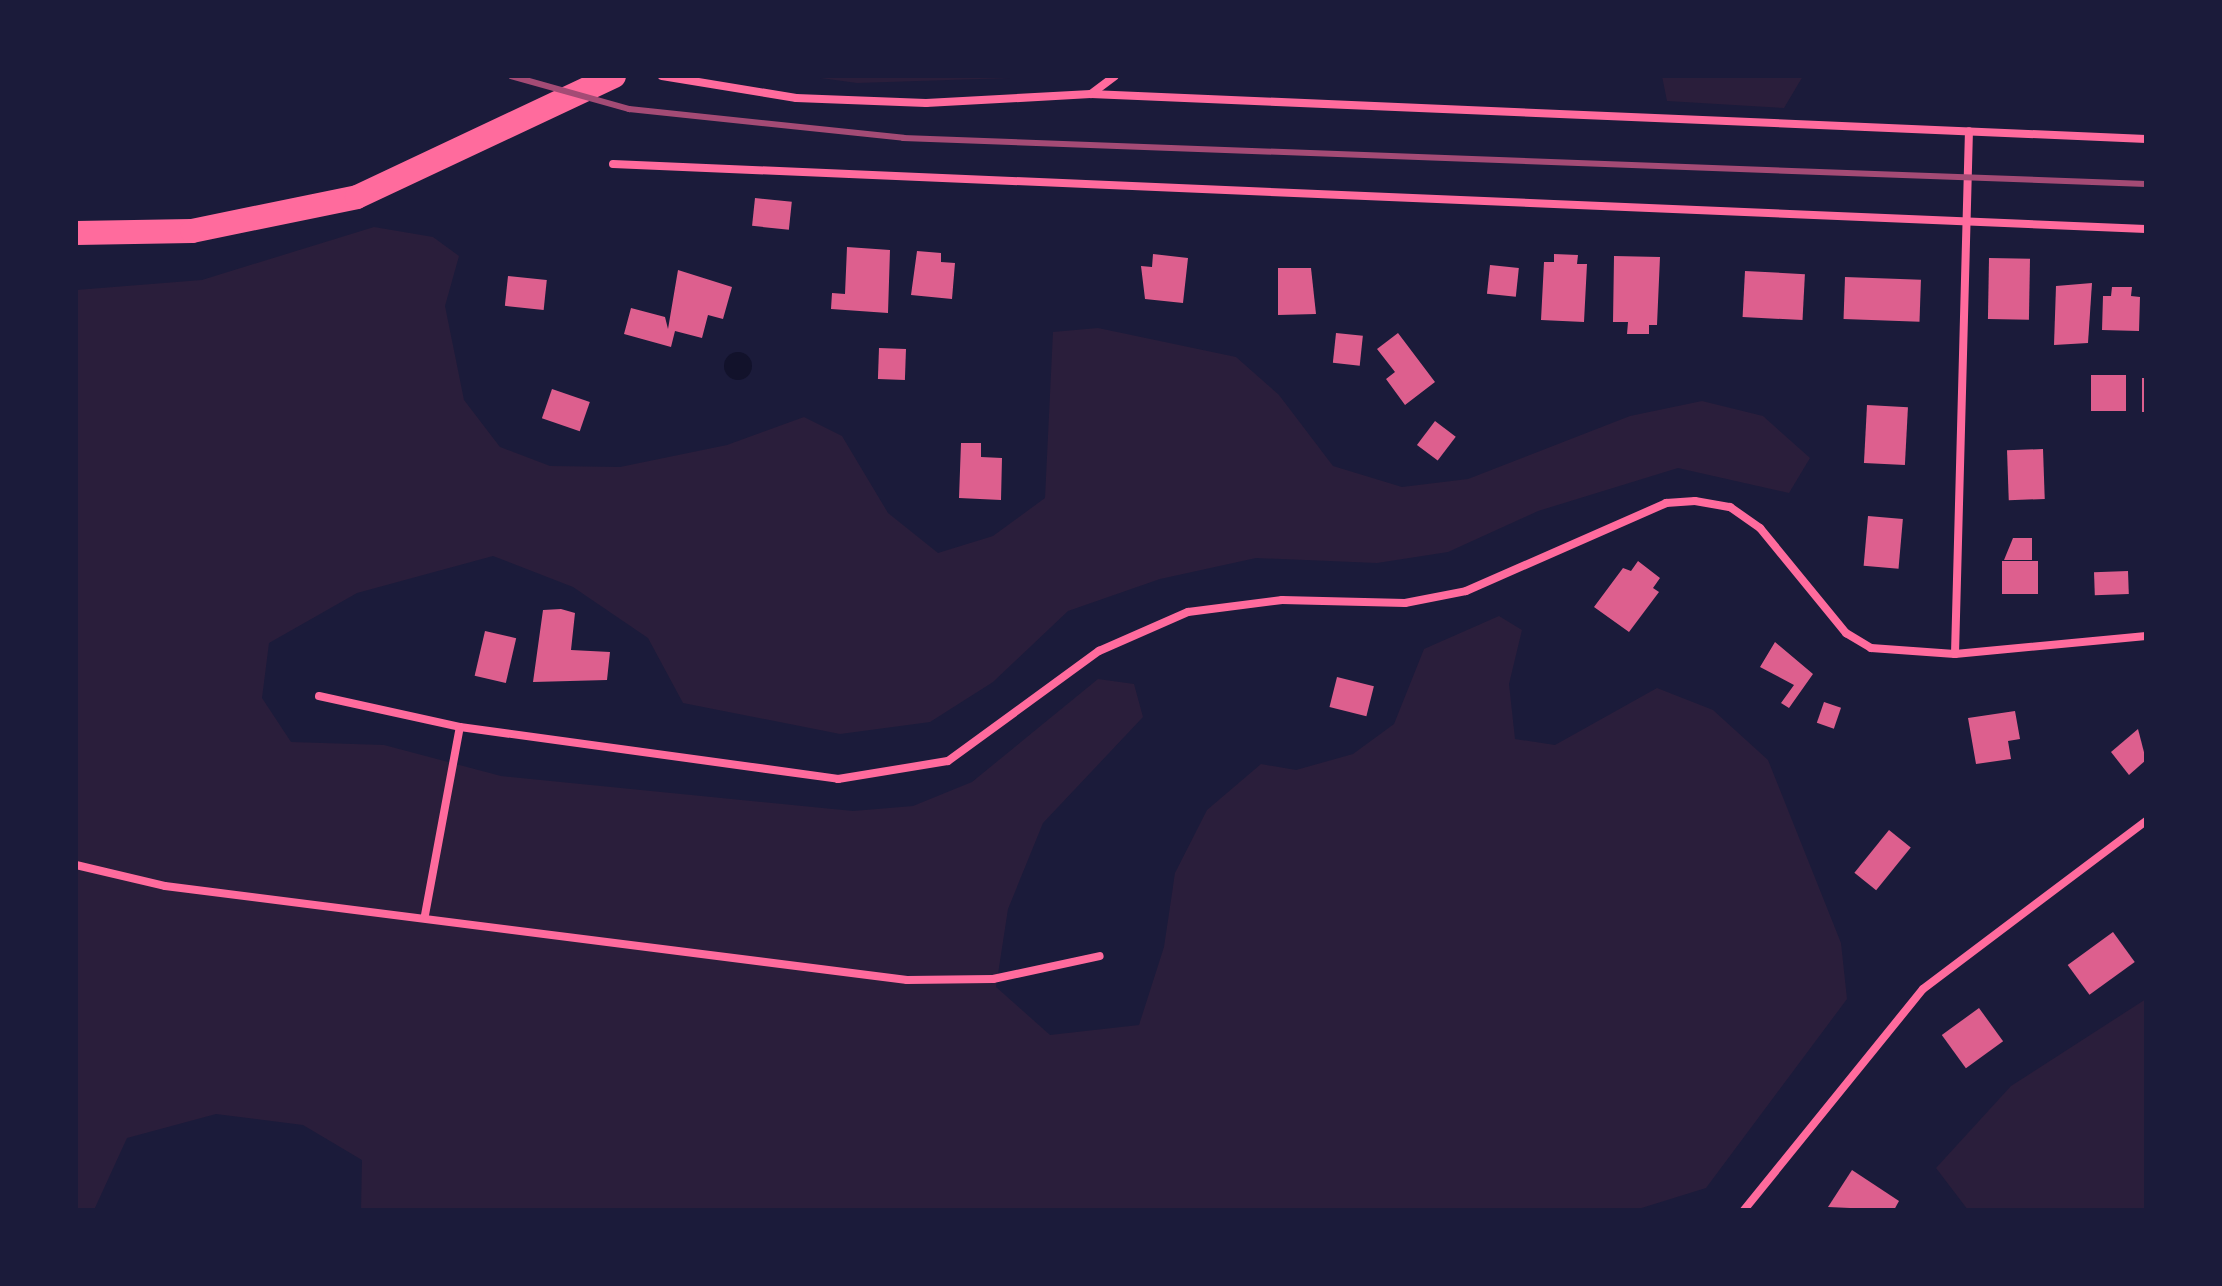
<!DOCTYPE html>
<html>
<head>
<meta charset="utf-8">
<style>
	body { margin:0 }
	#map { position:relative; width:2222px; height:1286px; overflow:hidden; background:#1b1b3a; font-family:"Alegreya Sans",sans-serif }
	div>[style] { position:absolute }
	.green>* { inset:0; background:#2a1e3b }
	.water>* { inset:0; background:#12122b }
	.round { border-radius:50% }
	.building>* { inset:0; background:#dd5f8e; transform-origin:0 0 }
	.minor>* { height:8px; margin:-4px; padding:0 4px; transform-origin:4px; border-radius:4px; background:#ff6b9d }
	.motorway>* { height:24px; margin:-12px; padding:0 12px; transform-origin:12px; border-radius:12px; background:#ff6b9d }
	.rail>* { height:6px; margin:-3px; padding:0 3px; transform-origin:3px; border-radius:3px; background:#a44b75 }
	span { translate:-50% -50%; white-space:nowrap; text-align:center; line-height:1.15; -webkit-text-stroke:8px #1b1b3a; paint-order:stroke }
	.frame { position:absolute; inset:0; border:78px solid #1b1b3a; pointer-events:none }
</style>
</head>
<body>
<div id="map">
	<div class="green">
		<div style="clip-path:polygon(806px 76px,1074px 76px,857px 83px)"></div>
		<div style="clip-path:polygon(1662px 76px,1803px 76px,1784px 108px,1667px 101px)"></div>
		<div style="clip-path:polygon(374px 227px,433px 237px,459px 256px,445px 306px,464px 400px,500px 447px,550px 466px,620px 467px,727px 445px,804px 417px,842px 436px,888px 513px,938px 553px,993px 536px,1045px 498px,1053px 332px,1098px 328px,1236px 357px,1279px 395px,1333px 466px,1402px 487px,1468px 479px,1630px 416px,1702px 401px,1763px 416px,1810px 458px,1789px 493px,1678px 468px,1538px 511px,1448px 552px,1377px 563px,1256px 558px,1160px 579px,1068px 611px,993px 682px,930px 722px,840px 734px,683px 703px,648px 638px,573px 587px,493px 556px,357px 593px,269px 643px,262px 698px,291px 742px,384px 745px,501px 776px,853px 811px,913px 806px,972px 782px,1098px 679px,1134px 684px,1143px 717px,1043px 823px,1008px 909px,996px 987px,1050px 1035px,1139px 1025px,1164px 947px,1175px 873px,1207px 810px,1261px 764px,1296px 770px,1353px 754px,1394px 724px,1424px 649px,1499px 616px,1522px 630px,1509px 684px,1515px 739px,1555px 745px,1657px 688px,1713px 710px,1768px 760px,1841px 943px,1847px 999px,1706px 1188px,1635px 1210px,361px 1210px,362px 1160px,303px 1125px,216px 1114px,127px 1138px,94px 1210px,76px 1210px,76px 290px,202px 280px)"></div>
		<div style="clip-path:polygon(2146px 999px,2146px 1210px,1968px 1210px,1936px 1168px,2011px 1086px)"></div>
	</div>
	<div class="water">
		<div class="round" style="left:724px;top:352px;width:28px;height:28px"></div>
	</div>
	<div class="building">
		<div style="left:755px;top:198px;width:37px;height:28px;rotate:6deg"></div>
		<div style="clip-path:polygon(847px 247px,890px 250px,888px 313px,831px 309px,832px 293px,845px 294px)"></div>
		<div style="clip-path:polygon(917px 251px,941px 253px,941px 262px,955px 263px,952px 299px,911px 295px)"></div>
		<div style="clip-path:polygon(1153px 254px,1188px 258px,1183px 303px,1145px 299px,1141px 266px,1152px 267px)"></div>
		<div style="clip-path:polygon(1554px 254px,1578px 255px,1577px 264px,1587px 264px,1584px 322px,1541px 320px,1544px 262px,1554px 262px)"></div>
		<div style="clip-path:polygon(1614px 256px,1660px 257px,1657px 325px,1649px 325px,1649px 334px,1627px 334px,1628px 322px,1613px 322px)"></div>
		<div style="left:1989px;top:258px;width:41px;height:61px;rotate:1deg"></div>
		<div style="left:1490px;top:265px;width:29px;height:29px;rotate:6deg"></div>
		<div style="clip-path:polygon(1278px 268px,1311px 268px,1316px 314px,1278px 315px)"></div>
		<div style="clip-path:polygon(678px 270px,732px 287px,723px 319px,708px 315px,702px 338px,675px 331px,671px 347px,624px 334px,631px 308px,665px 317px,668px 329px)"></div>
		<div style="left:1745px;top:271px;width:60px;height:46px;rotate:3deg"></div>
		<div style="left:508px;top:276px;width:39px;height:30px;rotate:6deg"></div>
		<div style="left:1845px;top:277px;width:76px;height:42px;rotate:2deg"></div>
		<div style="clip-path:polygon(2092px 283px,2088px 343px,2054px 345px,2056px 286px)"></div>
		<div style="clip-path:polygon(2112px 287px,2132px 287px,2131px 296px,2140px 297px,2139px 331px,2102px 330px,2103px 296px,2111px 296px)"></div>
		<div style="left:1336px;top:333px;width:27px;height:30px;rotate:6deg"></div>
		<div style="clip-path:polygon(1398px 333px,1435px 382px,1405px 405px,1386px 379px,1395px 372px,1377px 349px)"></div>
		<div style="left:879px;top:348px;width:27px;height:31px;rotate:2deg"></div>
		<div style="left:2091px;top:375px;width:35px;height:36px"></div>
		<div style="left:2142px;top:378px;width:4px;height:34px"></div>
		<div style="left:552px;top:389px;width:40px;height:31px;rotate:19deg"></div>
		<div style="left:1867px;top:405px;width:41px;height:58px;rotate:3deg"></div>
		<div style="left:1435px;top:421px;width:26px;height:30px;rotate:37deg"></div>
		<div style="clip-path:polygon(961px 443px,981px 443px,981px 457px,1002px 458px,1001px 500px,959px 498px)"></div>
		<div style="left:2043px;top:449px;width:50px;height:36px;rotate:88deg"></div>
		<div style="left:1868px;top:516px;width:35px;height:50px;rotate:5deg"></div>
		<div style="clip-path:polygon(2013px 538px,2032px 538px,2032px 560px,2004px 560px)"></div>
		<div style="clip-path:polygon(1638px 561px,1660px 578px,1653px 588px,1659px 592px,1629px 632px,1594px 607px,1623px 568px,1631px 571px)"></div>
		<div style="left:2002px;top:561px;width:36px;height:33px"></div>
		<div style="left:2128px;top:571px;width:23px;height:34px;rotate:88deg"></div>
		<div style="clip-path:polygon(561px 609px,575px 613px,571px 650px,610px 652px,607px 680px,533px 682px,543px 610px)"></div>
		<div style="left:485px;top:631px;width:32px;height:46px;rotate:13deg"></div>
		<div style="clip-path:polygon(1775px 642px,1813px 674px,1789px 708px,1781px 703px,1794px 685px,1760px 667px)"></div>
		<div style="left:1337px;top:677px;width:38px;height:31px;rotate:14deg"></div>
		<div style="left:1824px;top:702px;width:18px;height:22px;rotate:19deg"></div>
		<div style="clip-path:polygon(2015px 711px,2020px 739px,2008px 741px,2011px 759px,1976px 764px,1968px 718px)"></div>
		<div style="clip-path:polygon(2138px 729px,2146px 760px,2129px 775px,2111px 752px)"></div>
		<div style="left:1889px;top:830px;width:28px;height:55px;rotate:39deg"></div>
		<div style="left:2113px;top:932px;width:37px;height:56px;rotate:54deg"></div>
		<div style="left:1979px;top:1008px;width:41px;height:46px;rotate:54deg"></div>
		<div style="clip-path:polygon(1852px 1170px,1899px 1201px,1894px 1210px,1828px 1207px)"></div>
	</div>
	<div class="minor">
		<div style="left:662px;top:76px;width:136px;rotate:9.3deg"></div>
		<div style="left:796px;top:98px;width:130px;rotate:2.2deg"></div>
		<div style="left:926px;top:103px;width:165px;rotate:-3.1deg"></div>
		<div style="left:1091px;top:94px;width:1056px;rotate:2.44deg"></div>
		<div style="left:1091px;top:94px;width:30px;rotate:-37deg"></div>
		<div style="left:613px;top:164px;width:1534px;rotate:2.43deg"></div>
		<div style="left:1955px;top:654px;width:523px;rotate:-88.47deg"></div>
		<div style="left:319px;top:696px;width:144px;rotate:12.4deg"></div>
		<div style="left:460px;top:727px;width:382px;rotate:7.8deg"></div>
		<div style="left:838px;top:779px;width:111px;rotate:-9.3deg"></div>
		<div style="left:948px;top:761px;width:187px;rotate:-36.1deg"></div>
		<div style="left:1099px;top:651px;width:97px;rotate:-23.7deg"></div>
		<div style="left:1188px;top:612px;width:95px;rotate:-7.3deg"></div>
		<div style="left:1282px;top:600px;width:123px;rotate:1.4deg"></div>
		<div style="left:1405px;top:603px;width:62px;rotate:-11.1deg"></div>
		<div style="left:1466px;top:591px;width:219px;rotate:-23.7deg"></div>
		<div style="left:1666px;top:503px;width:29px;rotate:-4deg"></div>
		<div style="left:1695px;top:501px;width:36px;rotate:10deg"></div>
		<div style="left:1730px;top:507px;width:37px;rotate:35deg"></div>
		<div style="left:1760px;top:528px;width:136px;rotate:50.7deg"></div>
		<div style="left:1846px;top:633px;width:29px;rotate:31deg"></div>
		<div style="left:1871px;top:648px;width:84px;rotate:4.1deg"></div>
		<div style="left:1955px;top:654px;width:192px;rotate:-5.4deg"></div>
		<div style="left:76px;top:865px;width:91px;rotate:13.3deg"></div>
		<div style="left:165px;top:886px;width:748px;rotate:7.22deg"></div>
		<div style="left:907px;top:980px;width:86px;rotate:-0.7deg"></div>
		<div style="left:993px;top:979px;width:109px;rotate:-12.1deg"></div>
		<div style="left:425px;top:915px;width:191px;rotate:-79.5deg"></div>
		<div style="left:1744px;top:1210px;width:284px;rotate:-51deg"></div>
		<div style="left:1923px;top:989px;width:279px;rotate:-37deg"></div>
	</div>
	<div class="motorway">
		<div style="left:76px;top:233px;width:116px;rotate:-1deg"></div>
		<div style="left:192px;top:231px;width:168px;rotate:-11.6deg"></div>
		<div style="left:357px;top:197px;width:284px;rotate:-25.2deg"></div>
	</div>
	<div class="rail">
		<div style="left:511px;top:76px;width:123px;rotate:15.6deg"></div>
		<div style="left:629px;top:109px;width:276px;rotate:6deg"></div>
		<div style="left:903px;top:138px;width:1244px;rotate:2.12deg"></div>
	</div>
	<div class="frame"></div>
</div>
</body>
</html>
